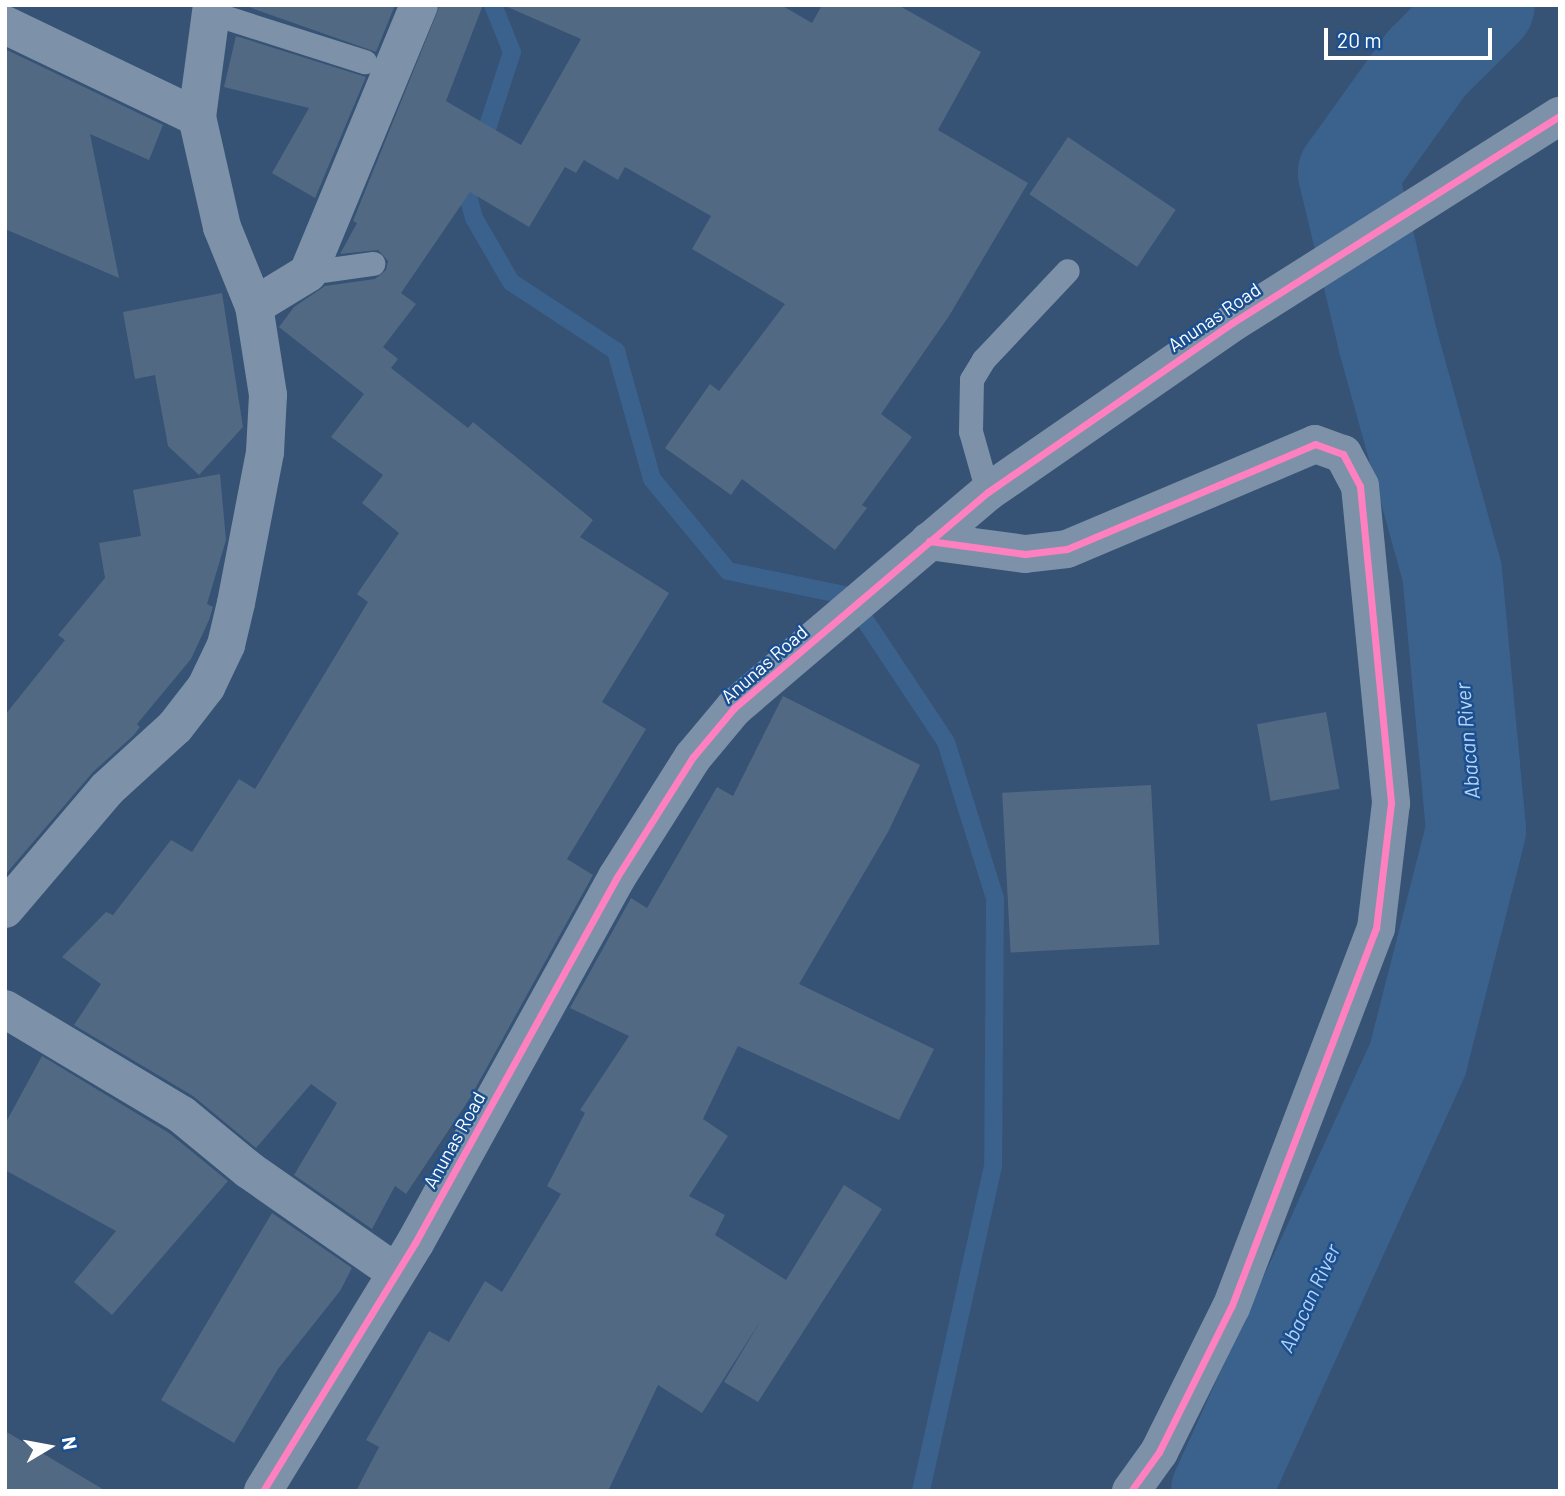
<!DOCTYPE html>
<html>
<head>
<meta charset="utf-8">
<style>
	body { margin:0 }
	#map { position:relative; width:1565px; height:1496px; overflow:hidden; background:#365274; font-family:Barlow,sans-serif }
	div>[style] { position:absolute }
	.stream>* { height:18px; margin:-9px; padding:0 9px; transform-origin:9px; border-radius:9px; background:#3b618d }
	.river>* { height:100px; margin:-50px; padding:0 50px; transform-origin:50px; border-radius:50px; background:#3b618d }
	.building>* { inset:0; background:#526984; transform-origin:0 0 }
	.service>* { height:24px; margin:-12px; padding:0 12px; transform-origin:12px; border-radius:12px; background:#7d92a8 }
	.minor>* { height:38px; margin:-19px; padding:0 19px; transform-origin:19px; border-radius:19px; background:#7d92a8 }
	.tertiary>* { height:38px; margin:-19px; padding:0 19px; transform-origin:19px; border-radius:19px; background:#7d92a8 }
	.cycleway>* { height:7px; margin:-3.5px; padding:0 3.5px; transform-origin:3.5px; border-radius:3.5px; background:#ff80c0 }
	span { translate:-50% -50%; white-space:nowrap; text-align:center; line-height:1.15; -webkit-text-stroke:5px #1b4f8f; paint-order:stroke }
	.street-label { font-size:19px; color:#fff }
	.water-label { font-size:21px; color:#b5d3f5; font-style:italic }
	.frame { position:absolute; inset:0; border:7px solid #fff; pointer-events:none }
	.north { position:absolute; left:14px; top:1412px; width:70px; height:70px; -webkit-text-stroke:5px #1b4f8f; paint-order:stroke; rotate:80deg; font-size:19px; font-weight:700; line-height:28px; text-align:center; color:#fff }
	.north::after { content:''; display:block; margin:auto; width:24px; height:32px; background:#fff; clip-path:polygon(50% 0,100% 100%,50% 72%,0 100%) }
	.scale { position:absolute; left:1324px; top:28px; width:168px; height:32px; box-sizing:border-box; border:4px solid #fff; border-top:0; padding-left:9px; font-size:21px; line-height:24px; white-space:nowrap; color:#fff; -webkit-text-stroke:5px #1b4f8f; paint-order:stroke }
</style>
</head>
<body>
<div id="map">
	<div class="stream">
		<div style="left:481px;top:147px;width:100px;rotate:-71.9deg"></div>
		<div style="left:512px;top:52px;width:51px;rotate:-112deg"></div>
		<div style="left:473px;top:174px;width:19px;rotate:108deg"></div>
		<div style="left:467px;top:192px;width:27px;rotate:75deg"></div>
		<div style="left:474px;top:218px;width:74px;rotate:60deg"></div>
		<div style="left:511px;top:282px;width:126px;rotate:33.3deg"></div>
		<div style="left:616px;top:351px;width:133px;rotate:74.3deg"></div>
		<div style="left:652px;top:479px;width:119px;rotate:50.4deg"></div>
		<div style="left:728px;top:571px;width:124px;rotate:11.7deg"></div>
		<div style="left:849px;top:596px;width:175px;rotate:56.4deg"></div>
		<div style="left:946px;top:742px;width:164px;rotate:72.6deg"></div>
		<div style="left:995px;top:898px;width:268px;rotate:90.4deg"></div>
		<div style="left:993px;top:1166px;width:333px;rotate:102.5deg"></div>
	</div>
	<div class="river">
		<div style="left:1221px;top:1491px;width:476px;rotate:-65.5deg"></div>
		<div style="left:1418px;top:1058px;width:235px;rotate:-75.7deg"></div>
		<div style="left:1476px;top:830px;width:259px;rotate:-95.3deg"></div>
		<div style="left:1452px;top:572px;width:240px;rotate:-105.5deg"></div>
		<div style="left:1388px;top:341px;width:173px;rotate:-103.4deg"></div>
		<div style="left:1348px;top:173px;width:134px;rotate:-54.4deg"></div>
		<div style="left:1426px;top:64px;width:83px;rotate:-45deg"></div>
	</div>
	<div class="building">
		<div style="clip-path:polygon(243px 5px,395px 5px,376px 52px)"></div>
		<div style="clip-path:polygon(440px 5px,483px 5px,446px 101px,521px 145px,581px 39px,503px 5px,781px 5px,812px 23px,822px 5px,898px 5px,981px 52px,938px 130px,1028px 183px,949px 316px,881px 414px,912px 437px,862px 505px,867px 508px,835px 550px,742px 479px,731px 495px,665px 448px,710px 384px,719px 391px,785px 304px,692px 249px,711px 216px,625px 167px,618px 180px,584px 160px,576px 173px,565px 167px,529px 227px,470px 192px,401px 293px,416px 304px,383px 347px,398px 359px,391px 368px,468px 428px,473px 422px,593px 520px,580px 537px,669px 593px,602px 702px,646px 729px,567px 859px,593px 875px,470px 1098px,406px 1194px,395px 1186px,372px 1229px,294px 1175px,337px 1103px,311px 1084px,256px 1148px,193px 1096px,74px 1025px,101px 984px,62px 957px,106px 912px,113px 915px,171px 840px,192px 852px,239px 779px,255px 789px,368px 602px,357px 594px,399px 533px,362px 503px,383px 475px,331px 437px,364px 394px,279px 327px,294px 307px,325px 286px,375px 279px,386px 270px,388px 261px,378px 250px,340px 254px,357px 223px,353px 221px)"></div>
		<div style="clip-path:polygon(236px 36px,366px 77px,315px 198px,272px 173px,309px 108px,224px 87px)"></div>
		<div style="clip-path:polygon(5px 49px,163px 125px,149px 160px,90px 134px,119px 278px,5px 229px)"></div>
		<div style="left:1068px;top:137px;width:130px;height:69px;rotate:34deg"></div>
		<div style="clip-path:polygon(222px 293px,243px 427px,199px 475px,168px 446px,155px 375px,135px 379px,123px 312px)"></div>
		<div style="clip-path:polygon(220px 474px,226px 540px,207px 604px,213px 607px,209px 620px,191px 659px,137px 724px,140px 727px,134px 735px,93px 772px,5px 875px,5px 715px,65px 640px,58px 635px,105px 578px,99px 543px,141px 536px,133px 490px)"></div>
		<div style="clip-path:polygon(783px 696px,920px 765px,888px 832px,799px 984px,934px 1049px,899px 1120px,738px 1046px,703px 1119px,728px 1136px,689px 1196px,725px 1215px,715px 1235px,786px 1280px,844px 1185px,882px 1209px,758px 1402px,724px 1382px,761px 1320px,702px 1413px,658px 1385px,608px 1491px,356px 1491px,379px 1447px,366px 1440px,429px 1331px,449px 1342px,485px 1281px,502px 1292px,561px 1194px,547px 1186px,585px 1113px,580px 1110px,629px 1036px,570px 1008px,631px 898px,647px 908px,717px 787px,733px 796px)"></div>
		<div style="left:1326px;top:712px;width:78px;height:70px;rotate:80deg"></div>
		<div style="left:1151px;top:785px;width:160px;height:149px;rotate:87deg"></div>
		<div style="clip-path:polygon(42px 1056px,169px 1133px,228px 1181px,112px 1315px,74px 1282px,116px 1231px,5px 1170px,5px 1124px)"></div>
		<div style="clip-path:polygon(272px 1213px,352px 1268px,340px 1291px,278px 1369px,234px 1443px,161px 1400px)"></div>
		<div style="clip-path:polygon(5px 1431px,106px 1491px,5px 1491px)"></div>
	</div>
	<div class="service">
		<div style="left:211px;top:13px;width:162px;rotate:17.7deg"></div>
		<div style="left:308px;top:273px;width:66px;rotate:-7.9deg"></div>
		<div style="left:988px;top:492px;width:62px;rotate:-105.8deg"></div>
		<div style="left:971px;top:432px;width:52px;rotate:-88.9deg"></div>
		<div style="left:972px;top:380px;width:23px;rotate:-59deg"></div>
		<div style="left:984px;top:360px;width:122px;rotate:-46.7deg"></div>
	</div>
	<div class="minor">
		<div style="left:5px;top:25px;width:213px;rotate:25.6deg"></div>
		<div style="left:254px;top:306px;width:63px;rotate:-31.4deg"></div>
		<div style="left:308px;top:273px;width:290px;rotate:-67.5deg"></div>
		<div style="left:929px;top:541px;width:97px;rotate:7.7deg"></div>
		<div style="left:1025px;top:554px;width:42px;rotate:-6.8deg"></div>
		<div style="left:1067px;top:549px;width:269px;rotate:-22.9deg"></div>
		<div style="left:1315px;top:444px;width:30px;rotate:20deg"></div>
		<div style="left:1343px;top:454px;width:36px;rotate:62deg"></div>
		<div style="left:1360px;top:486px;width:319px;rotate:84.4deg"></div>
		<div style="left:1391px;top:803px;width:126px;rotate:96.8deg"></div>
		<div style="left:1376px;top:928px;width:406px;rotate:110.9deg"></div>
		<div style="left:1231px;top:1307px;width:162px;rotate:116.4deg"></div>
		<div style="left:1159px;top:1452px;width:48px;rotate:125.7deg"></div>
		<div style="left:5px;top:909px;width:157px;rotate:-49.6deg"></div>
		<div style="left:107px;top:789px;width:92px;rotate:-42.4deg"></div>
		<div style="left:175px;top:727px;width:51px;rotate:-52.2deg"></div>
		<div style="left:206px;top:687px;width:47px;rotate:-64.5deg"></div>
		<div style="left:226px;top:645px;width:43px;rotate:-76.6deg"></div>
		<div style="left:236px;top:603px;width:154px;rotate:-79.1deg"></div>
		<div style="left:265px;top:452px;width:57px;rotate:-87deg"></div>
		<div style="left:268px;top:395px;width:90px;rotate:-98.9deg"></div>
		<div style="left:254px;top:306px;width:85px;rotate:-112.1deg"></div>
		<div style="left:222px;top:227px;width:113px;rotate:-102.8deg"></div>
		<div style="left:197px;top:117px;width:113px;rotate:-82.4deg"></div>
	</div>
	<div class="tertiary">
		<div style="left:5px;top:1009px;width:206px;rotate:30.9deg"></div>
		<div style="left:182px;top:1115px;width:87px;rotate:39.4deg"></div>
		<div style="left:249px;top:1170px;width:177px;rotate:34.9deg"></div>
		<div style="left:263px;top:1491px;width:291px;rotate:-58.5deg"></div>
		<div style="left:415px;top:1243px;width:418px;rotate:-61.1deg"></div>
		<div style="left:617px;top:877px;width:142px;rotate:-57.7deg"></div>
		<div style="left:693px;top:757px;width:64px;rotate:-50.1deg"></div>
		<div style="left:734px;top:708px;width:333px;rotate:-40.4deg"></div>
		<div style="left:988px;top:492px;width:297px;rotate:-34.7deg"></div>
		<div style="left:1232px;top:323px;width:388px;rotate:-32.3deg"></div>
	</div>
	<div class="cycleway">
		<div style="left:929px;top:541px;width:97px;rotate:7.7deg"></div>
		<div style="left:1025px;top:554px;width:42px;rotate:-6.8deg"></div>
		<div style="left:1067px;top:549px;width:269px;rotate:-22.9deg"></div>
		<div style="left:1315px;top:444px;width:30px;rotate:20deg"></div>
		<div style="left:1343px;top:454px;width:36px;rotate:62deg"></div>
		<div style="left:1360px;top:486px;width:319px;rotate:84.4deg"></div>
		<div style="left:1391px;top:803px;width:126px;rotate:96.8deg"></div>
		<div style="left:1376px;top:928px;width:406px;rotate:110.9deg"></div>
		<div style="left:1231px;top:1307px;width:162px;rotate:116.4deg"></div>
		<div style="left:1159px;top:1452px;width:48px;rotate:125.7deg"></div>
		<div style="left:263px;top:1491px;width:291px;rotate:-58.5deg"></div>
		<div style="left:415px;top:1243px;width:418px;rotate:-61.1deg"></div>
		<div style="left:617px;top:877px;width:142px;rotate:-57.7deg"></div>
		<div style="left:693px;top:757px;width:64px;rotate:-50.1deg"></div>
		<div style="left:734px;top:708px;width:333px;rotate:-40.4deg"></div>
		<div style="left:988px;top:492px;width:297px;rotate:-34.7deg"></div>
		<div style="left:1232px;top:323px;width:388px;rotate:-32.3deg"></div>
	</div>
	<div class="street-label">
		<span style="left:1214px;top:317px;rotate:-34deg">Anunas Road</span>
		<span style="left:764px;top:664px;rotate:-41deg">Anunas Road</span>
		<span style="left:454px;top:1140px;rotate:-61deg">Anunas Road</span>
	</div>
	<div class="water-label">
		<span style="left:1467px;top:741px;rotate:-95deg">Abacan River</span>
		<span style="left:1309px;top:1298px;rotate:-65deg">Abacan River</span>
	</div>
	<div class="frame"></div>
	<div class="north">N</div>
	<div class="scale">20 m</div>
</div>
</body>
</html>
